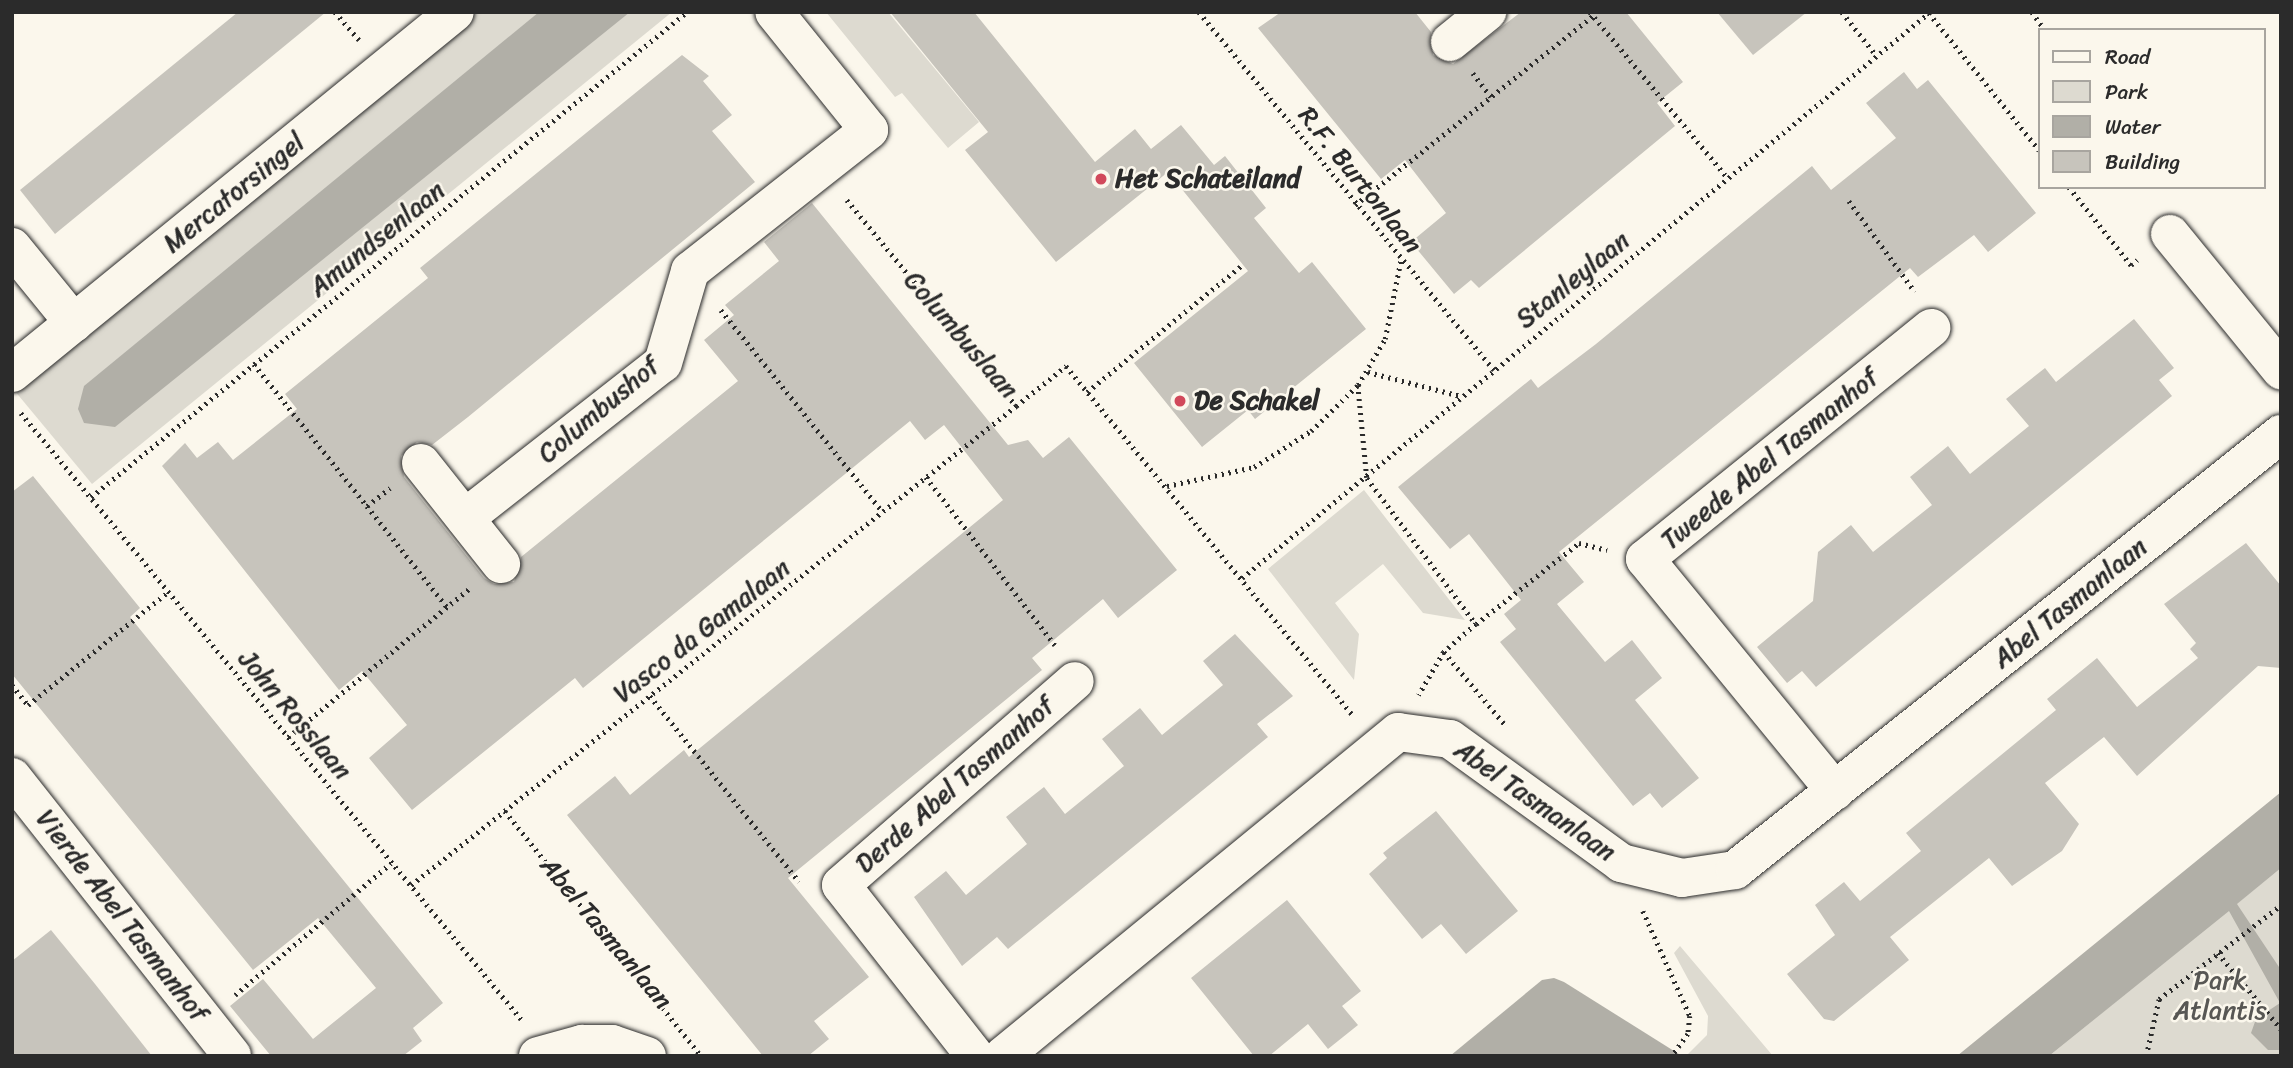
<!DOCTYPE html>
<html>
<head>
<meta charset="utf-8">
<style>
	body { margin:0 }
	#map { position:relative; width:2293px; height:1068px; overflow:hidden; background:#fbf7ec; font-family:Sriracha,sans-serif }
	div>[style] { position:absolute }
	.green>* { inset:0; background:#dddad0 }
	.water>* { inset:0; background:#b1afa7 }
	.building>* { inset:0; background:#c7c4bc }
	.path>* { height:4.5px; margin-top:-2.25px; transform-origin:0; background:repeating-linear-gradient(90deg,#2b2b2b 0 2px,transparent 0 7px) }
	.roads { filter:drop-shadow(0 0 2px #2b2b2b) drop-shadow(0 0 2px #2b2b2b) }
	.minor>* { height:38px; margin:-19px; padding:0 19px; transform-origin:19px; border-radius:19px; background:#fbf7ec }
	.dots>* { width:19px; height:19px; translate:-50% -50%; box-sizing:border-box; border:4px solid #fbf7ec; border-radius:50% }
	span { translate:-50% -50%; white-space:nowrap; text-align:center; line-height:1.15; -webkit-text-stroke:5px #fbf7ec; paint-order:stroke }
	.poi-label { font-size:26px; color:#2b2b2b; font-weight:700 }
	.left { translate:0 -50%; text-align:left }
	.street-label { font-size:26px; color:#2b2b2b }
	.park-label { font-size:26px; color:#585754 }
	.frame { position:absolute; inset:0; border:14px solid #2b2b2b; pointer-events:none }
	.legend { position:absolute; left:2038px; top:28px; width:228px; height:161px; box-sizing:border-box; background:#fbf7ec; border:2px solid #a8a59f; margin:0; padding:9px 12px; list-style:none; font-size:21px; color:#2b2b2b }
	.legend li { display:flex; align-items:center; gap:14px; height:35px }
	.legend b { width:35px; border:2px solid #a8a59f }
</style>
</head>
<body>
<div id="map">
	<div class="green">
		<div style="clip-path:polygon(476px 12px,672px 12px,92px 484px,14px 390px)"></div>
		<div style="clip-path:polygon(826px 12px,888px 12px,979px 122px,948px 148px,902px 93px,895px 97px)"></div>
		<div style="clip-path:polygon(1364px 490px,1465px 620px,1423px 613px,1383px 564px,1335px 603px,1359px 634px,1354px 680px,1268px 569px)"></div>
		<div style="clip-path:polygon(2281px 868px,2281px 1056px,2049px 1056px,2229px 910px)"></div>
		<div style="clip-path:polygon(1680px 946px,1773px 1056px,1686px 1056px,1707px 1035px,1708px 1016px,1674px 953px)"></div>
	</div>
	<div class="water">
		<div style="clip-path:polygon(539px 12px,630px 12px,115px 427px,84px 423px,78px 409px,84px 386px)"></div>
		<div style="clip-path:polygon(2281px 792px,2281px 868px,2237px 904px,2281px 970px,2281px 1050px,2268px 1050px,2251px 1033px,2256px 1019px,2280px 1003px,2229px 911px,2049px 1056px,1957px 1056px)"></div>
		<div style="clip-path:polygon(1554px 978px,1564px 982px,1682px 1056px,1450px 1056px,1542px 980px)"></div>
	</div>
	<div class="building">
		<div style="clip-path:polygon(238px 12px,326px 12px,55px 234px,20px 190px)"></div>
		<div style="clip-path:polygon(890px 12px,974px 12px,1095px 162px,1135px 129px,1151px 149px,1181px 125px,1214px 165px,1225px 156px,1266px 208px,1254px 218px,1299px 273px,1312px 262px,1366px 329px,1255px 419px,1248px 410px,1202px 447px,1134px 363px,1248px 271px,1168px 172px,1056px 262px,965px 150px,988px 132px)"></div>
		<div style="clip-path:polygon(1281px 12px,1415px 12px,1431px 32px,1433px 55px,1453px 64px,1521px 12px,1626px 12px,1683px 82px,1657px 103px,1675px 126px,1479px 288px,1471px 280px,1454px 294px,1411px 242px,1446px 213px,1405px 160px,1381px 179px,1258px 28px)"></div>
		<div style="clip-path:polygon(1717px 12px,1807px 12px,1753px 55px)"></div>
		<div style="clip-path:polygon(682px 55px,709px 76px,703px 81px,732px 115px,712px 131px,755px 182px,468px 417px,432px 445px,417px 442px,401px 456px,404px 477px,484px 578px,494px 584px,514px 582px,521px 557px,738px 381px,704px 340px,734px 315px,725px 305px,779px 261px,764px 242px,812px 203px,1008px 445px,1028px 440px,1043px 458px,1069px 437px,1177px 570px,1118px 618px,1103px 599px,1032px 658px,1042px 670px,788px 878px,869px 977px,814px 1021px,829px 1039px,808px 1056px,763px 1056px,567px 815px,615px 776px,630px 795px,684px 750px,689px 757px,1003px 500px,944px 425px,925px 440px,910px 421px,583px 688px,575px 678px,412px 810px,369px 758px,407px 725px,362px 671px,339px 690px,162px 466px,185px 443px,197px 458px,218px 442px,233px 460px,297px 409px,285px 394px,428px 278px,420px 268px)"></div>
		<div style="clip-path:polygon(1904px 72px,1917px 89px,1928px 80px,2036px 213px,1988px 252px,1974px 235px,1918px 277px,1910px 268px,1559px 552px,1584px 582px,1557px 604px,1605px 662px,1632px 640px,1662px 678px,1635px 700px,1699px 778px,1662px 808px,1650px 793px,1633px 806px,1500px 642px,1516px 629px,1504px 614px,1521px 600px,1469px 534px,1450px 549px,1398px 487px,1531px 379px,1538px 388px,1596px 344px,1812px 166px,1831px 190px,1896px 138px,1866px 103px)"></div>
		<div style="clip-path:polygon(2134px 319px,2174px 368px,2159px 380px,2172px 396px,1816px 687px,1802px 671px,1787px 683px,1757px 647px,1813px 601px,1818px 552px,1851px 525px,1873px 552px,1932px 505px,1910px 477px,1948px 446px,1970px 474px,2029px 426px,2006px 399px,2045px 368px,2056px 382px)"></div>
		<div style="clip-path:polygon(33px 476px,140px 608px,130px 617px,443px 1003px,413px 1028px,422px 1041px,403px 1056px,271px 1056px,230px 1006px,263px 979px,313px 1039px,376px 988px,318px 918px,253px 970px,12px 674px,12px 492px)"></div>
		<div style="clip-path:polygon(2246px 543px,2281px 586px,2281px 668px,2258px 666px,2137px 776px,2104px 737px,2045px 783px,2079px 824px,2062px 851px,2012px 886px,1989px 858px,1890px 937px,1909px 960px,1834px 1021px,1824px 1019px,1787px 974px,1835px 935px,1815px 905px,1844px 882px,1860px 901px,1921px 851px,1906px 833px,2056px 710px,2047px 699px,2097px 658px,2137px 707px,2198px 658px,2190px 649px,2196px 643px,2164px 604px)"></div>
		<div style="clip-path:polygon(1235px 634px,1293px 696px,1257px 724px,1268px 737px,1008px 949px,997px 937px,962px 966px,914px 897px,946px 871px,966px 895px,1027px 844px,1006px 817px,1044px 787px,1065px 814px,1124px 766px,1102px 739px,1140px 708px,1162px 735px,1223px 685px,1203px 661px)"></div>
		<div style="clip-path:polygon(1436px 811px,1518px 911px,1466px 954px,1441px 924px,1422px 939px,1369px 874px,1387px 858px,1383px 853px)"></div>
		<div style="clip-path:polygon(1287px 900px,1361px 991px,1342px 1006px,1358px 1025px,1328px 1049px,1308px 1024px,1269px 1056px,1254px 1056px,1191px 978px)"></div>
		<div style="clip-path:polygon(51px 930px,95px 984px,152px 1056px,12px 1056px,12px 961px)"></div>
	</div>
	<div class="path">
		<div style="left:335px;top:12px;width:37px;rotate:49deg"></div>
		<div style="left:1199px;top:12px;width:464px;rotate:50.5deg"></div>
		<div style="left:1590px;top:12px;width:216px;rotate:50.3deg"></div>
		<div style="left:1842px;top:12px;width:55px;rotate:51.7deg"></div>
		<div style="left:2032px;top:12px;width:22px;rotate:54deg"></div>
		<div style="left:1929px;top:13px;width:176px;rotate:51.2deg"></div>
		<div style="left:1473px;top:73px;width:30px;rotate:53deg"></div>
		<div style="left:2069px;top:187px;width:100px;rotate:51.5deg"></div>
		<div style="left:2131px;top:265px;width:8px;rotate:-40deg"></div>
		<div style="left:847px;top:200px;width:266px;rotate:50.6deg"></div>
		<div style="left:1016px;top:406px;width:64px;rotate:-38.7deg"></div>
		<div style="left:1066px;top:366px;width:452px;rotate:50.6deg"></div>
		<div style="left:1849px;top:201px;width:112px;rotate:54deg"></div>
		<div style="left:1355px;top:205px;width:304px;rotate:-38.5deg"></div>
		<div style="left:721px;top:310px;width:259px;rotate:51.3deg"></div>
		<div style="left:254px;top:364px;width:181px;rotate:51.5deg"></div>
		<div style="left:367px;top:506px;width:29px;rotate:-38deg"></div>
		<div style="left:1368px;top:372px;width:96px;rotate:14.5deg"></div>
		<div style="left:1358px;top:385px;width:93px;rotate:84.5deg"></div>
		<div style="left:1367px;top:478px;width:182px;rotate:53.3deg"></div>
		<div style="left:1476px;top:624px;width:43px;rotate:138.8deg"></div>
		<div style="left:1444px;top:652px;width:50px;rotate:120.2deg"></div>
		<div style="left:1087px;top:392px;width:199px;rotate:-39.3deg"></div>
		<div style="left:21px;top:413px;width:786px;rotate:50.47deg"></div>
		<div style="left:926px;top:477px;width:212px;rotate:52.5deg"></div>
		<div style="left:1167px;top:486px;width:89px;rotate:-12.3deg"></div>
		<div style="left:1254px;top:467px;width:67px;rotate:-32.3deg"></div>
		<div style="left:1311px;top:431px;width:66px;rotate:-44.4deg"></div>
		<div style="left:1358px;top:385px;width:53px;rotate:-59.6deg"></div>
		<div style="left:1385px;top:339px;width:82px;rotate:-78.7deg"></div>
		<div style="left:91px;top:497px;width:768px;rotate:-39.14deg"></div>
		<div style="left:367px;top:506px;width:129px;rotate:51.6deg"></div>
		<div style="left:1242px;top:578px;width:891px;rotate:-39.44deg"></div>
		<div style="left:1476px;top:624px;width:131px;rotate:-38.2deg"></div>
		<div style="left:1579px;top:543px;width:29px;rotate:14deg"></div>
		<div style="left:1444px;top:652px;width:97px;rotate:50deg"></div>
		<div style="left:12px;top:685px;width:26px;rotate:51deg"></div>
		<div style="left:28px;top:705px;width:180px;rotate:-38.9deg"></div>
		<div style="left:650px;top:696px;width:238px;rotate:51.2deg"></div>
		<div style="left:288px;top:737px;width:234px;rotate:-39.3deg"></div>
		<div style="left:505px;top:811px;width:314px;rotate:51.3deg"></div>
		<div style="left:411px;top:885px;width:772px;rotate:-38.37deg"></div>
		<div style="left:1643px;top:911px;width:115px;rotate:65.9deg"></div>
		<div style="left:1690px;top:1016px;width:18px;rotate:96deg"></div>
		<div style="left:1688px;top:1034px;width:27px;rotate:126deg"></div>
		<div style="left:2218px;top:953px;width:99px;rotate:50.3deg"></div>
		<div style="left:235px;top:995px;width:204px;rotate:-40.2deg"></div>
		<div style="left:2146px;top:1056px;width:58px;rotate:-77.2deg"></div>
		<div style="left:2159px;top:999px;width:154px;rotate:-37.6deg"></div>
	</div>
	<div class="roads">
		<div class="minor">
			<div style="left:1450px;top:42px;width:48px;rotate:-39deg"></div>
			<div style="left:2170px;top:234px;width:176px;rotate:50.8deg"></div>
			<div style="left:12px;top:247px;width:98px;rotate:50.8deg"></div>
			<div style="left:12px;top:373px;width:571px;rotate:-39.18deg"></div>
			<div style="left:421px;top:463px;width:129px;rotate:51.6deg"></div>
			<div style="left:465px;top:518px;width:251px;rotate:-38.1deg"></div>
			<div style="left:663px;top:363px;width:96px;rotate:-73.6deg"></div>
			<div style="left:690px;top:271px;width:228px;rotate:-38.2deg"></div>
			<div style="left:869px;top:130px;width:151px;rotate:-128.8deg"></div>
			<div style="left:12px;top:777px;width:355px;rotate:51.7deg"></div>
			<div style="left:1835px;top:791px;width:300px;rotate:-129.3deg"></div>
			<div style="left:1645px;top:559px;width:368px;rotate:-38.9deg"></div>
			<div style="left:538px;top:1056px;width:46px;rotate:-15.3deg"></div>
			<div style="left:582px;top:1044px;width:30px"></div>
			<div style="left:612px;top:1044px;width:37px;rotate:19deg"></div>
			<div style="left:975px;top:1056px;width:217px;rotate:-128.1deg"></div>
			<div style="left:841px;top:885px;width:310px;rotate:-41.1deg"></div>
			<div style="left:1003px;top:1056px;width:511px;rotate:-39.36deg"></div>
			<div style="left:1398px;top:732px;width:52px;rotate:7.7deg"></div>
			<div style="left:1450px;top:739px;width:211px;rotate:35.9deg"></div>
			<div style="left:1621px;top:863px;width:63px;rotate:13.8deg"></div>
			<div style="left:1682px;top:878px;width:54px;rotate:-8.6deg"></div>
			<div style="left:1735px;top:870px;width:699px;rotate:-38.61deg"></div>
		</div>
	</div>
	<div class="dots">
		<div style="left:1101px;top:179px;background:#d1495b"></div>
		<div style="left:1180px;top:401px;background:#d1495b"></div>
	</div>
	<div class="poi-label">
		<span class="left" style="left:1115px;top:179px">Het Schateiland</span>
		<span class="left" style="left:1194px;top:401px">De Schakel</span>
	</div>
	<div class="street-label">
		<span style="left:1360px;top:180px;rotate:51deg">R.F. Burtonlaan</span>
		<span style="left:234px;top:193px;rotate:-39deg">Mercatorsingel</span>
		<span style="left:377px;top:239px;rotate:-39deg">Amundsenlaan</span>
		<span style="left:1573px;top:280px;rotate:-39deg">Stanleylaan</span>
		<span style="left:961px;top:335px;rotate:49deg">Columbuslaan</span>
		<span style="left:599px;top:410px;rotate:-40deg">Columbushof</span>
		<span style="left:1770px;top:459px;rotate:-39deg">Tweede Abel Tasmanhof</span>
		<span style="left:2070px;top:603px;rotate:-39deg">Abel Tasmanlaan</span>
		<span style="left:702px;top:631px;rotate:-38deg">Vasco da Gamalaan</span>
		<span style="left:295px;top:715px;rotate:50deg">John Rosslaan</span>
		<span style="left:955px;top:785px;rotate:-41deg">Derde Abel Tasmanhof</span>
		<span style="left:1535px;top:801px;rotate:35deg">Abel Tasmanlaan</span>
		<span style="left:122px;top:916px;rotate:52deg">Vierde Abel Tasmanhof</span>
		<span style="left:606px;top:933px;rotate:50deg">Abel Tasmanlaan</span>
	</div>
	<div class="park-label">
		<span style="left:2220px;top:996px">Park<br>Atlantis</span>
	</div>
	<div class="frame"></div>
	<ul class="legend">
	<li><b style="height:9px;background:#fbf7ec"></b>Road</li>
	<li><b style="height:19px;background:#dddad0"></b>Park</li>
	<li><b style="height:19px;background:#b1afa7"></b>Water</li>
	<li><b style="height:19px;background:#c7c4bc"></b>Building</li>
	</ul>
</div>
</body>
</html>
